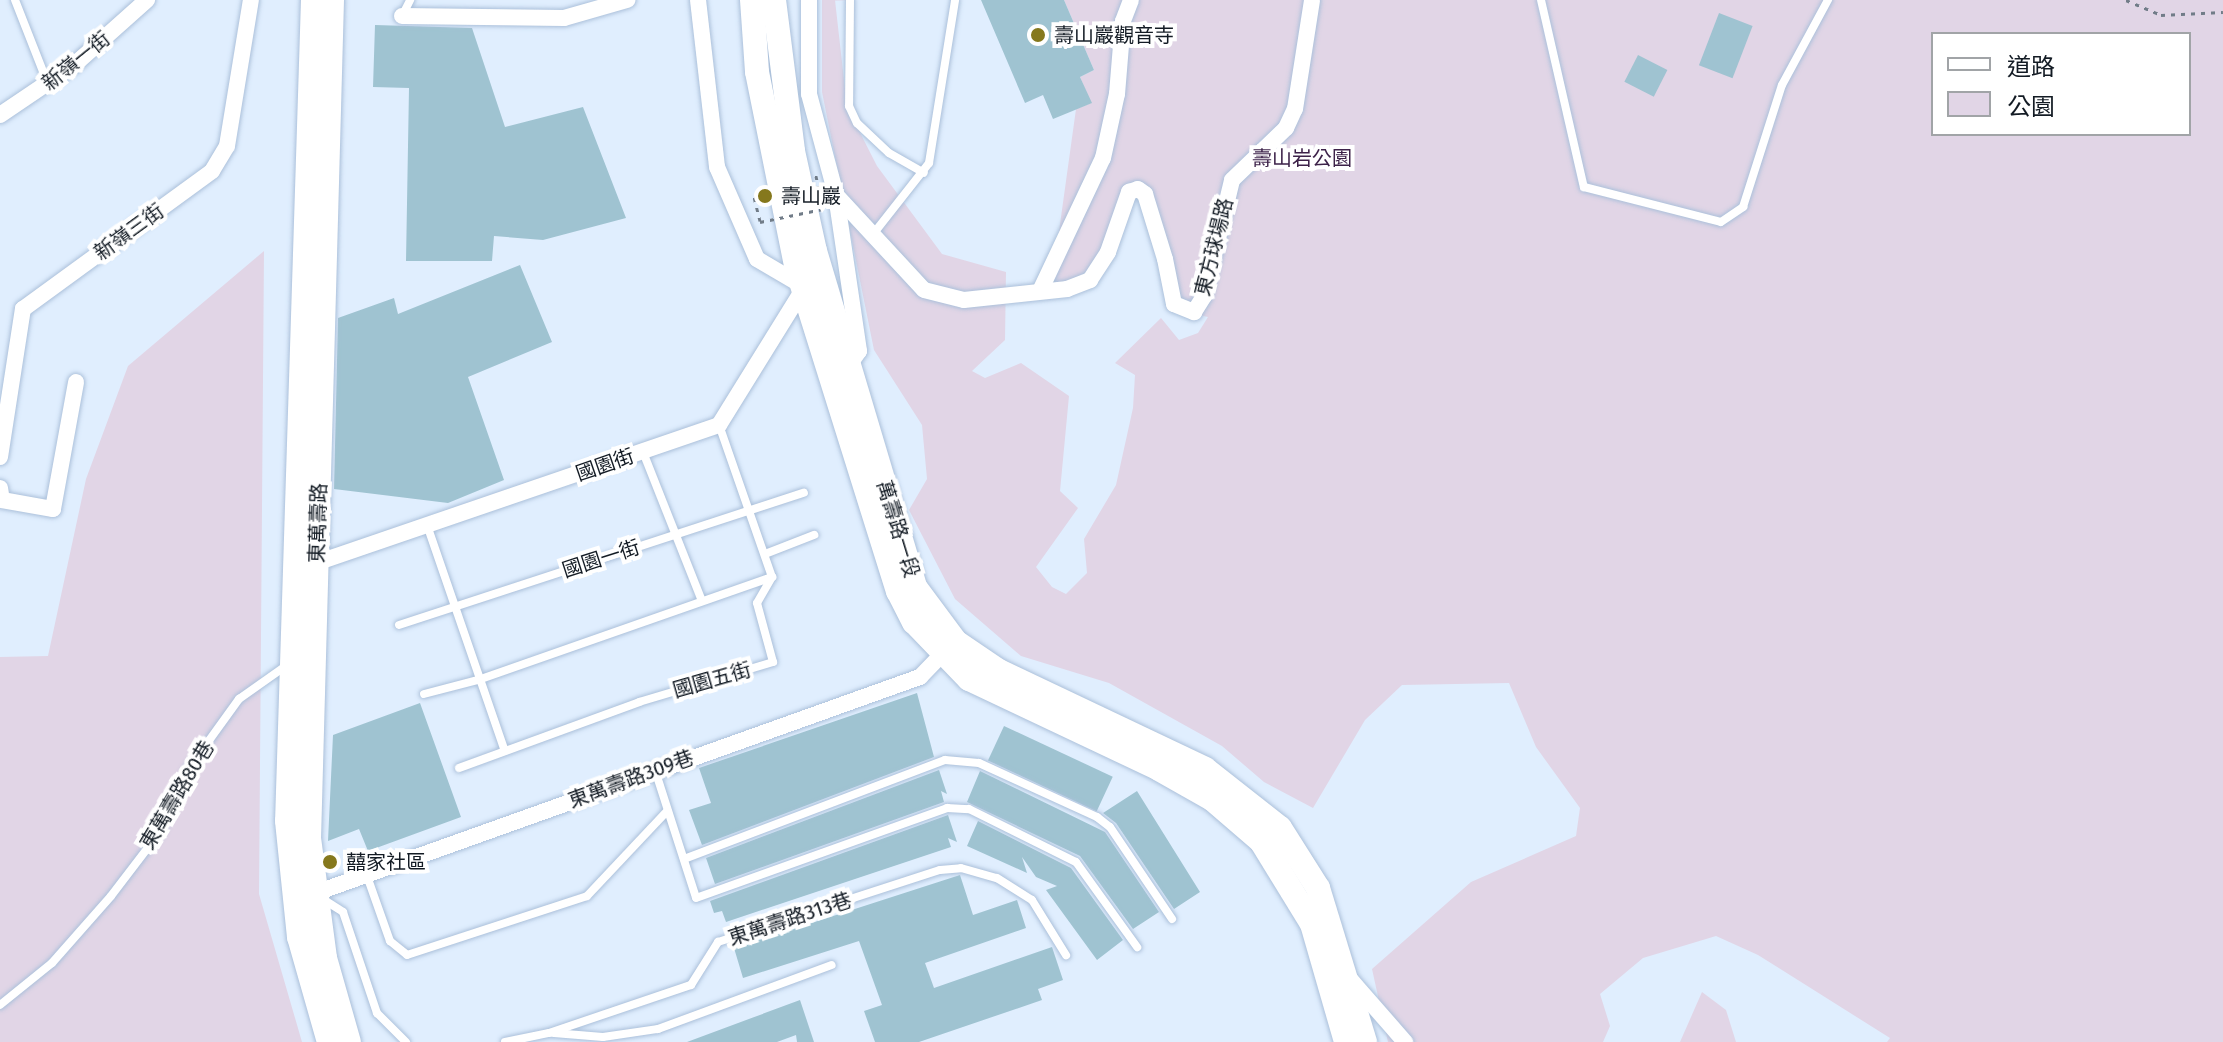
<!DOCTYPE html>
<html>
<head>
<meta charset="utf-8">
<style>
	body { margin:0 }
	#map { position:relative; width:2223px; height:1042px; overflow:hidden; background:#e0eefe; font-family:"Fira Sans","Noto Sans TC",sans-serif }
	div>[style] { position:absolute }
	.green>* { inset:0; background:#e1d5e6 }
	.building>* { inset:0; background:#9fc3d1; transform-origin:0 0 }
	.path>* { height:3px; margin-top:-1.5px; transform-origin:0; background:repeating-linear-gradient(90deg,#717c88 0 4px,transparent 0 10px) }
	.roads { filter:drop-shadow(0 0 2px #abc0da) drop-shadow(0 0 2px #abc0da) }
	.lane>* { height:8px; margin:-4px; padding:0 4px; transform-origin:4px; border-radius:4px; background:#fff }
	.street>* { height:16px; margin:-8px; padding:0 8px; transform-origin:8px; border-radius:8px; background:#fff }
	.primary>* { height:24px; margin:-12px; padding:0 12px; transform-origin:12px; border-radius:12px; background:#fff }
	.path-bridge>* { height:3px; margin-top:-1.5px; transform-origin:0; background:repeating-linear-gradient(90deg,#717c88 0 4px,transparent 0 10px) }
	.dots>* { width:22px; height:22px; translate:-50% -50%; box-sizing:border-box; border:4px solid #fff; border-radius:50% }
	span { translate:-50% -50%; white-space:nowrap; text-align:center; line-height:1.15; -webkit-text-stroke:8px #fff; paint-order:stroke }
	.poi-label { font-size:20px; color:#131b24 }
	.left { translate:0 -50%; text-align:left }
	.street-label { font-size:20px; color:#131b24 }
	.park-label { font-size:20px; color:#3d2249 }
	.legend { position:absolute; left:1931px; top:32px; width:260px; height:104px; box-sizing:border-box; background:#fff; border:2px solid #a1a4a7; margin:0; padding:10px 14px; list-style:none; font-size:24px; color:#131b24 }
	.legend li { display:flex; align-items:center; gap:16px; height:40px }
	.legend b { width:40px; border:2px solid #a1a4a7 }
</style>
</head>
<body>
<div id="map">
	<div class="green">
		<div style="clip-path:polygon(evenodd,822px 0,835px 0,847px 107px,877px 166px,942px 254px,1006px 272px,1005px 340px,972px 371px,985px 378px,1021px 363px,1069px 396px,1060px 491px,1078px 508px,1036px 567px,1052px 587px,1066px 594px,1087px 573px,1084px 539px,1116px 485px,1133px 408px,1135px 375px,1115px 363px,1161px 318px,1179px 340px,1198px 333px,1208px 317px,1180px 311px,1139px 189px,1099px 269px,1051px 289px,1076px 109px,1091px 103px,1080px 77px,1094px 70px,1064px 0,2223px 0,2223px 1042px,1887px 1042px,1890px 1038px,1758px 955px,1716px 936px,1643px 958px,1600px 994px,1610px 1026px,1603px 1042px,1388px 1042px,1372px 969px,1471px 882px,1576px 836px,1580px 808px,1536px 747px,1509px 683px,1402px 685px,1365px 720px,1313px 808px,1264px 782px,1222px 746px,1109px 683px,1021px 656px,955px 599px,909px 510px,927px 479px,922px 425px,874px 350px,822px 92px,822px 0,1933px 34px,2189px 34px,2189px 134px,1933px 134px,1933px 34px)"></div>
		<div style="clip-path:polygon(264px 251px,259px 894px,302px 1042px,0 1042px,0 657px,48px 656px,86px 479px,128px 366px)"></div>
		<div style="clip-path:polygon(1702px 992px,1726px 1010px,1736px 1042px,1680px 1042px)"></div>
	</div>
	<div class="building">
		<div style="clip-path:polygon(981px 0,1064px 0,1094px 70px,1080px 77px,1092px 103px,1053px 119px,1043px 95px,1025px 103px)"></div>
		<div style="left:1719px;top:13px;width:36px;height:56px;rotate:21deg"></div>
		<div style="clip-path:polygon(375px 25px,472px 28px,505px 127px,583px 107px,626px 218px,543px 240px,494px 236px,492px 261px,406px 261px,409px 88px,373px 87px)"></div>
		<div style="left:1638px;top:55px;width:33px;height:30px;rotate:27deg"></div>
		<div style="clip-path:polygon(520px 265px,552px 342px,468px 377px,504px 480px,448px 503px,334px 489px,338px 318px,394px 298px,398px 314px)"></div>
		<div style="clip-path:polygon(917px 693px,934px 757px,702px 845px,689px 810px,711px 803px,699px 768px)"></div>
		<div style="clip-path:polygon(420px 703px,461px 817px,368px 851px,359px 829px,328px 841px,333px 735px)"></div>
		<div style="left:1004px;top:726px;width:120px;height:38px;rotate:25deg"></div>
		<div style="clip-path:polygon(939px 770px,947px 794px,941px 791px,944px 802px,715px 884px,706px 858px)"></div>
		<div style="clip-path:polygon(980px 771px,1105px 832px,1159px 912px,1133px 929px,1080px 856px,967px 802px)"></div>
		<div style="clip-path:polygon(1137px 791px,1200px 892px,1174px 909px,1116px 823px,1103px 813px)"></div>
		<div style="clip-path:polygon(948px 815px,957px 842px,948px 838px,951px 847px,726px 922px,722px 911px,714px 913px,710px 901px)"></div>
		<div style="clip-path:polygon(978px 821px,1071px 868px,1123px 940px,1097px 960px,1046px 890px,1057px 886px,1036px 877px,1022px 857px,1027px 873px,967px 846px)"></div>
		<div style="clip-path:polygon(960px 875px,973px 915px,1017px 900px,1026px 928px,925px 963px,934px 988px,1052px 947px,1063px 980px,1038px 989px,1042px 1000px,919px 1042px,875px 1042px,864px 1011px,882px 1005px,859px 941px,743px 978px,734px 948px)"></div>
		<div style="clip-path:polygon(800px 1000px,814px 1042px,797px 1042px,796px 1035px,777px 1042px,687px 1042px)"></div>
	</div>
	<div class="path">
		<div style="left:2126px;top:0;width:38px;rotate:23deg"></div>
		<div style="left:2161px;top:15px;width:62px;rotate:-2.8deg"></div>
		<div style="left:760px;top:221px;width:25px;rotate:-104deg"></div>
		<div style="left:754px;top:197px;width:8px;rotate:-14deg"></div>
	</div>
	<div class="roads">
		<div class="lane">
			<div style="left:15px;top:0;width:90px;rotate:68.6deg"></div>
			<div style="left:850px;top:0;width:106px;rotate:90.5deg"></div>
			<div style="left:849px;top:106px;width:19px;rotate:65deg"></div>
			<div style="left:857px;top:123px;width:44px;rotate:43.2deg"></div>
			<div style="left:889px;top:153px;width:40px;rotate:29.7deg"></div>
			<div style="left:1541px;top:0;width:192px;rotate:77.1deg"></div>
			<div style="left:1584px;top:187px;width:141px;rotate:14.3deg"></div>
			<div style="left:1721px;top:222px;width:27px;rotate:-34deg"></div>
			<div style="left:1743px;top:207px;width:128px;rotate:-72.3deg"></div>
			<div style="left:1782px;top:85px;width:97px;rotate:-61.6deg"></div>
			<div style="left:402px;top:16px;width:18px;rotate:-63deg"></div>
			<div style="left:874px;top:233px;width:89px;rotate:-51.8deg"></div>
			<div style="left:929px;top:163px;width:165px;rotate:-80.9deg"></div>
			<div style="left:643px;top:452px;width:160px;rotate:68.4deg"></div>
			<div style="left:427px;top:525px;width:239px;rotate:71deg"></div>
			<div style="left:765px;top:554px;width:53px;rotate:-21.2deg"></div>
			<div style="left:399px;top:625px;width:426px;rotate:-18.1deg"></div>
			<div style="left:424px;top:694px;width:56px;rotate:-14.5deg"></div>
			<div style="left:478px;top:680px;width:312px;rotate:-19.3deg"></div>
			<div style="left:459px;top:768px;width:192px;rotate:-20.1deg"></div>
			<div style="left:639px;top:702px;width:140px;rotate:-16.6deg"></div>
			<div style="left:773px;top:662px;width:61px;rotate:-105.2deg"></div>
			<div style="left:757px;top:603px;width:30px;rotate:-60deg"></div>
			<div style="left:772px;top:577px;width:161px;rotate:-109.2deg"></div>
			<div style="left:655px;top:770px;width:134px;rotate:72.2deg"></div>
			<div style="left:696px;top:898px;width:267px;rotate:-19.7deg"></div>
			<div style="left:947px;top:808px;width:22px;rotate:3deg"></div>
			<div style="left:969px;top:809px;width:119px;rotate:26.4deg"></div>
			<div style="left:1076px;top:862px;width:105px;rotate:54.3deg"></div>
			<div style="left:684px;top:859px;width:279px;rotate:-20.8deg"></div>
			<div style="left:945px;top:760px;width:34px;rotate:5deg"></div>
			<div style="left:979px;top:763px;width:130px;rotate:24.6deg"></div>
			<div style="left:1097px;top:817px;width:16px;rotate:38deg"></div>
			<div style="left:1110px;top:827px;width:111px;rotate:56deg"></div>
			<div style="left:367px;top:876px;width:69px;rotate:70.5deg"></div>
			<div style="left:390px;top:941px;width:22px;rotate:39deg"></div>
			<div style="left:407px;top:955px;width:189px;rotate:-18.1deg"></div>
			<div style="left:587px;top:896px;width:117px;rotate:-46.7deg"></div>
			<div style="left:321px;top:898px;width:26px;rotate:32deg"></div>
			<div style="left:343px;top:912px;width:107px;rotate:71.4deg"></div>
			<div style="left:377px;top:1013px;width:41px;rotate:45deg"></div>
			<div style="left:0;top:1005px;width:67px;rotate:-38.9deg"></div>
			<div style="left:52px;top:963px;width:89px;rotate:-48.6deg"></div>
			<div style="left:111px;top:896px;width:81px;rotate:-52.6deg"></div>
			<div style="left:160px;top:832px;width:67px;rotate:-66.1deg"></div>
			<div style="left:187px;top:771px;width:89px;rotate:-54.2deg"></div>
			<div style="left:239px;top:699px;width:59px;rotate:-35.3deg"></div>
			<div style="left:554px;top:1033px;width:49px;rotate:4.7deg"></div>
			<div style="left:603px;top:1037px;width:56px;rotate:-8.3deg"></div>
			<div style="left:658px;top:1029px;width:185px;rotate:-20.2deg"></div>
			<div style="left:505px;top:1042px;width:45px;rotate:-11.6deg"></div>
			<div style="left:549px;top:1033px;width:150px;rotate:-18.7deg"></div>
			<div style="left:691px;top:985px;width:51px;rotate:-57.9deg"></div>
			<div style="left:718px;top:942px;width:233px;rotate:-18deg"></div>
			<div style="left:940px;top:870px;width:21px;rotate:-5deg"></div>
			<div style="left:961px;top:868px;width:37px;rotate:16deg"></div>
			<div style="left:997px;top:878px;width:41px;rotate:32.2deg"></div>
			<div style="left:1032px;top:900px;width:65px;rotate:58.3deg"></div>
		</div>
		<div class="street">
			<div style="left:698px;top:0;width:168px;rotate:83.5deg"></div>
			<div style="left:717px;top:167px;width:100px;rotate:66.5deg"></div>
			<div style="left:757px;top:259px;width:51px;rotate:30.6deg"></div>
			<div style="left:809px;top:0;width:94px;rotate:90deg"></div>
			<div style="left:809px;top:94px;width:105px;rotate:75deg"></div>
			<div style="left:836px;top:195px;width:158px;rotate:81.6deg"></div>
			<div style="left:859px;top:351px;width:21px;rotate:125deg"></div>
			<div style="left:402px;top:16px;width:162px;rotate:0.7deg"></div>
			<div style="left:564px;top:18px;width:66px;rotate:-15.9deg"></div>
			<div style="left:0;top:115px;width:89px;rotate:-34deg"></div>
			<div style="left:74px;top:65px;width:98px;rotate:-41.7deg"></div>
			<div style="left:836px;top:195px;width:129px;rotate:47.2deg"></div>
			<div style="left:924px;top:290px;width:41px;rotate:14deg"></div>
			<div style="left:964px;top:300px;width:104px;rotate:-6.1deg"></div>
			<div style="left:1067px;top:289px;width:25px;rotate:-21deg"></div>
			<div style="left:1090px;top:280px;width:33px;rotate:-57deg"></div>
			<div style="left:1108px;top:252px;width:64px;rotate:-70.7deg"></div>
			<div style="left:1129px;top:192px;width:9px;rotate:-18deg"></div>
			<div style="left:1138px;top:189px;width:9px;rotate:36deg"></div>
			<div style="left:1145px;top:194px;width:68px;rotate:72.9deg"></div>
			<div style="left:1165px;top:259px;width:46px;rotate:78.7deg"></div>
			<div style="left:1174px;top:304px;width:22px;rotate:22deg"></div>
			<div style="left:1194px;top:312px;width:19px;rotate:-58deg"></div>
			<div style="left:1204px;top:296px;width:119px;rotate:-76.4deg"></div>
			<div style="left:1232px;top:180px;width:75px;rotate:-43.9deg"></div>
			<div style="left:1286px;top:128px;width:21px;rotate:-65deg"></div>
			<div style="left:1295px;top:109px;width:110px;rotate:-81.1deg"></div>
			<div style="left:1041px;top:289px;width:145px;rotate:-64.7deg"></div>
			<div style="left:1103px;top:158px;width:66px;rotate:-77.7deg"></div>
			<div style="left:1117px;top:94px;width:73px;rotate:-85.3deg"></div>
			<div style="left:1123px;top:21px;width:22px;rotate:-69deg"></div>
			<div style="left:0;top:457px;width:150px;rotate:-81.2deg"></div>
			<div style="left:23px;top:309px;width:234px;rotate:-36.1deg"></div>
			<div style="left:212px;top:171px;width:29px;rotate:-59deg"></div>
			<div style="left:227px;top:146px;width:148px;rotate:-80.7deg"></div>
			<div style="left:0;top:488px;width:12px;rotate:81deg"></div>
			<div style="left:2px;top:500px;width:52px;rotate:10deg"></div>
			<div style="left:53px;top:509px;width:129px;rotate:-79.7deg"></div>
			<div style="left:316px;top:563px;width:426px;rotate:-18.9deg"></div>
			<div style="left:719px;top:425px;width:167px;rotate:-58.2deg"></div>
			<div style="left:310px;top:895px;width:648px;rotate:-19.67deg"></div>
			<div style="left:920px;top:677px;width:40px;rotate:-46deg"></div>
			<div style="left:1350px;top:979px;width:84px;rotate:48.9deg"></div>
		</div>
		<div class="primary">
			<div style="left:313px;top:0;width:821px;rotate:91.81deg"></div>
			<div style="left:287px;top:821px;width:117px;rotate:84.1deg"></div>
			<div style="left:299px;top:937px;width:109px;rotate:74.1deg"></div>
			<div style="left:332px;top:0;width:838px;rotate:91.57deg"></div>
			<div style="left:309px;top:838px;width:121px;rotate:82.4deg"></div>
			<div style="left:325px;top:958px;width:87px;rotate:74.1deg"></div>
			<div style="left:752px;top:0;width:72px;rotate:86deg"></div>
			<div style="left:757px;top:72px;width:198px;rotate:78.6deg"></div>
			<div style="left:796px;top:266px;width:341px;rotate:72.6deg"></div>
			<div style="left:898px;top:591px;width:35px;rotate:63deg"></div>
			<div style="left:914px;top:622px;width:79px;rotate:46deg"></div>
			<div style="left:969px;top:679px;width:210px;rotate:25.3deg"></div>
			<div style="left:1159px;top:769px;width:61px;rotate:29.5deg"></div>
			<div style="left:1212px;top:799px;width:65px;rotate:40.6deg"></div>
			<div style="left:1261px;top:841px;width:97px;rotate:58.4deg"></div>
			<div style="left:1312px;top:924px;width:123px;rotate:73.9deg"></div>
			<div style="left:774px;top:0;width:152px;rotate:82.8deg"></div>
			<div style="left:793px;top:151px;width:102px;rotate:77.6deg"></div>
			<div style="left:815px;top:251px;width:351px;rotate:73.4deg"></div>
			<div style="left:915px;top:587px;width:69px;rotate:53.3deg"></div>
			<div style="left:956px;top:642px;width:52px;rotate:34deg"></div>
			<div style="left:999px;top:671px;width:228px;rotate:25.4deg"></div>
			<div style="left:1205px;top:769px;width:95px;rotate:38.2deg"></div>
			<div style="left:1280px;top:828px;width:71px;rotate:57.7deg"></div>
			<div style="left:1318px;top:888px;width:161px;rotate:73deg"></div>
		</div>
	</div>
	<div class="path-bridge">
		<div style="left:760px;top:222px;width:64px;rotate:-11.7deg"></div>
		<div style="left:823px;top:209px;width:35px;rotate:-102deg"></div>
	</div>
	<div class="dots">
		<div style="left:1038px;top:35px;background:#85781d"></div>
		<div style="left:765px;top:196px;background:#85781d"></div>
		<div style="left:330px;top:862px;background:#85781d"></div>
	</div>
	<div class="poi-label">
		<span class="left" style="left:1054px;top:35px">壽山巖觀音寺</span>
		<span class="left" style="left:781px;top:196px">壽山巖</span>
		<span class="left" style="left:346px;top:862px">囍家社區</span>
	</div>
	<div class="street-label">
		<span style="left:76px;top:61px;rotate:-39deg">新嶺一街</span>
		<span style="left:129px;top:232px;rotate:-36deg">新嶺三街</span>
		<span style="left:1214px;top:247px;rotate:-76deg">東方球場路</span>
		<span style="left:605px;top:465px;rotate:-19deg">國園街</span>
		<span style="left:318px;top:523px;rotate:-88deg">東萬壽路</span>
		<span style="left:898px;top:529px;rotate:73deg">萬壽路一段</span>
		<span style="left:601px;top:559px;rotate:-18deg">國園一街</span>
		<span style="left:712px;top:680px;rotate:-16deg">國園五街</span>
		<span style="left:631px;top:779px;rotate:-20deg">東萬壽路309巷</span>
		<span style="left:177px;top:795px;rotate:-59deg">東萬壽路80巷</span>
		<span style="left:790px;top:919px;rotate:-18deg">東萬壽路313巷</span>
	</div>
	<div class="park-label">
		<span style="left:1302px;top:158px">壽山岩公園</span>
	</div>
	<ul class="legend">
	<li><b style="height:10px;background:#fff"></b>道路</li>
	<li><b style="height:22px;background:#e1d5e6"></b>公園</li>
	</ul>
</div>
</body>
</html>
